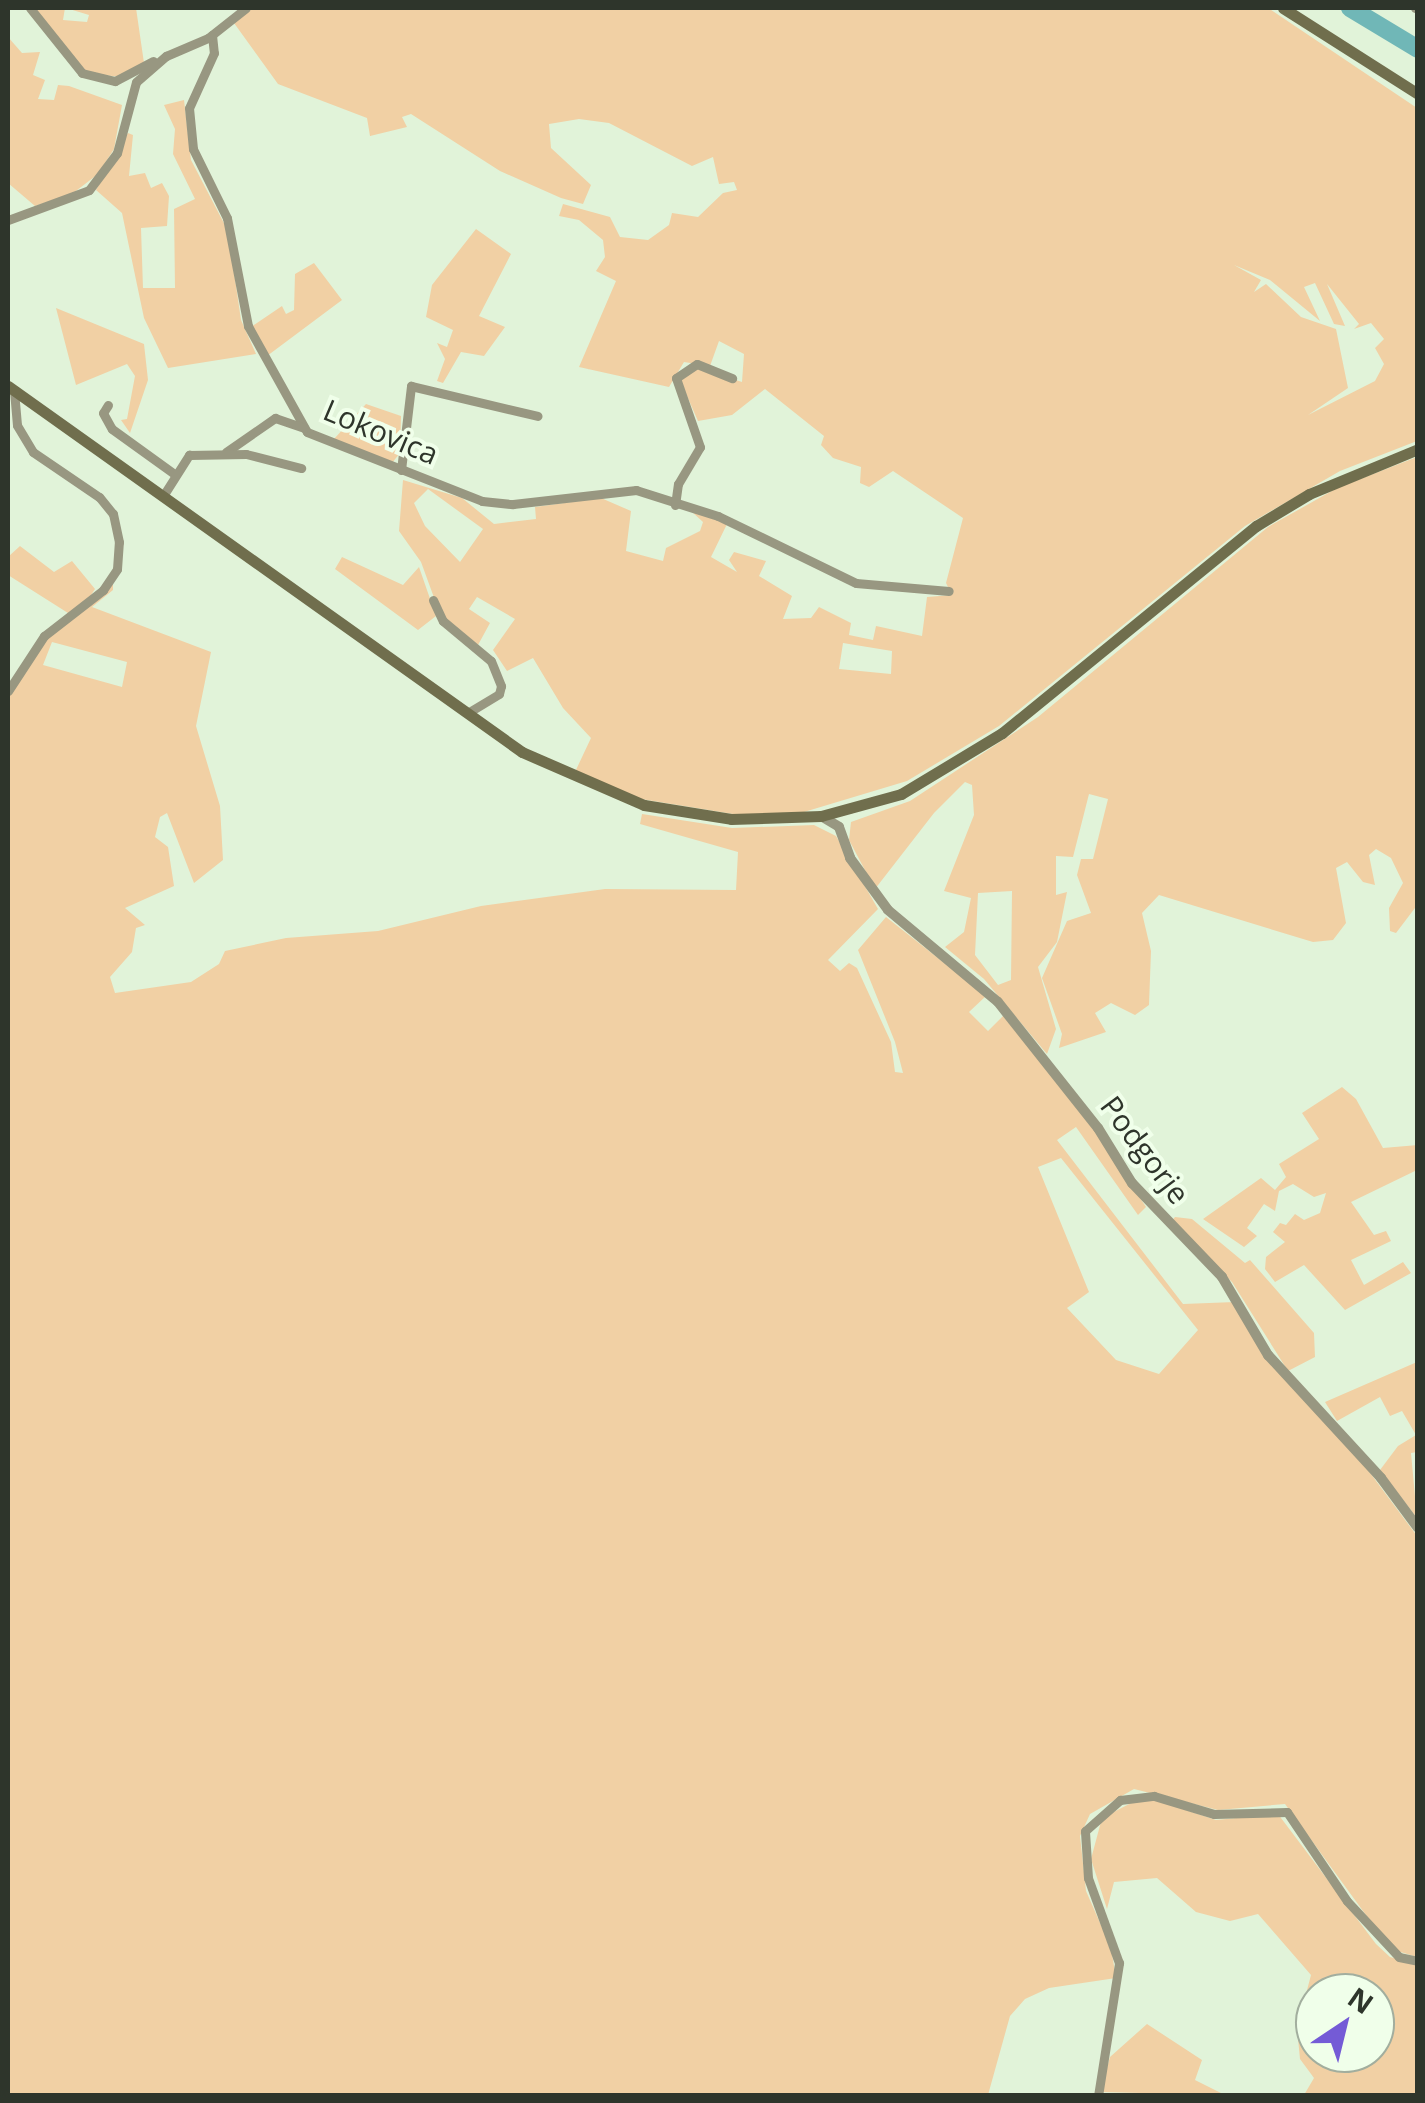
<!DOCTYPE html>
<html>
<head>
<meta charset="utf-8">
<style>
	body { margin:0 }
	#map { position:relative; width:1425px; height:2103px; overflow:hidden; background:#e1f3d9; font-family:"Open Sans",sans-serif }
	div>[style] { position:absolute }
	.green>* { inset:0; background:#f1d0a4 }
	.river>* { height:18px; margin:-9px; padding:0 9px; transform-origin:9px; border-radius:9px; background:#70b7b7 }
	.minor>* { height:9px; margin:-4.5px; padding:0 4.5px; transform-origin:4.5px; border-radius:4.5px; background:#989781 }
	.tertiary>* { height:10px; margin:-5px; padding:0 5px; transform-origin:5px; border-radius:5px; background:#989781 }
	.secondary>* { height:11px; margin:-5.5px; padding:0 5.5px; transform-origin:5.5px; border-radius:5.5px; background:#706e4d }
	span { translate:-50% -50%; white-space:nowrap; text-align:center; line-height:1.15; -webkit-text-stroke:8px #f0ffea; paint-order:stroke }
	.street-label { font-size:30px; color:#2e352b }
	.frame { position:absolute; inset:0; border:10px solid #2e352b; pointer-events:none }
	.north { position:absolute; left:1295px; top:1973px; width:100px; height:100px; box-sizing:border-box; background:#f0ffea; border:2px solid #a2ae9e; border-radius:50%; rotate:35deg; font-size:28px; font-weight:700; line-height:40px; text-align:center; color:#2e352b }
	.north::after { content:''; display:block; margin:auto; width:35px; height:45px; background:#745bd6; clip-path:polygon(50% 0,100% 100%,50% 72%,0 100%) }
</style>
</head>
<body>
<div id="map">
	<div class="green">
		<div style="clip-path:polygon(32px 8px,65px 8px,63px 20px,87px 22px,89px 15px,66px 8px,136px 8px,144px 63px,122px 77px,84px 73px)"></div>
		<div style="clip-path:polygon(evenodd,252px 8px,1268px 8px,1417px 108px,1417px 441px,1340px 471px,1245px 526px,999px 726px,907px 781px,804px 812px,739px 815px,641px 799px,575px 772px,591px 738px,563px 708px,533px 658px,507px 671px,493px 650px,515px 619px,477px 597px,469px 609px,490px 623px,478px 645px,440px 614px,421px 562px,399px 531px,403px 480px,462px 498px,494px 524px,536px 519px,535px 507px,601px 498px,631px 511px,626px 551px,663px 561px,666px 548px,700px 531px,703px 522px,691px 511px,727px 524px,711px 557px,737px 572px,729px 560px,734px 552px,766px 561px,759px 576px,792px 596px,783px 619px,811px 618px,819px 607px,851px 623px,849px 635px,873px 640px,876px 626px,922px 636px,927px 597px,952px 595px,946px 583px,963px 518px,893px 471px,869px 487px,860px 483px,861px 467px,833px 458px,821px 445px,824px 436px,765px 389px,732px 415px,698px 421px,680px 380px,696px 367px,742px 382px,744px 354px,719px 341px,710px 366px,684px 362px,669px 387px,579px 367px,616px 281px,596px 271px,605px 257px,603px 240px,579px 220px,559px 216px,563px 204px,610px 217px,620px 237px,648px 240px,669px 225px,672px 213px,698px 217px,723px 193px,737px 190px,734px 182px,719px 184px,713px 157px,692px 166px,609px 123px,579px 119px,549px 124px,551px 148px,591px 185px,583px 204px,561px 198px,500px 171px,411px 114px,402px 117px,407px 127px,370px 136px,367px 118px,278px 84px,234px 23px,252px 8px,1234px 265px,1270px 280px,1320px 321px,1304px 287px,1315px 283px,1334px 324px,1345px 326px,1327px 284px,1359px 324px,1354px 329px,1371px 323px,1384px 339px,1375px 348px,1384px 364px,1375px 381px,1308px 415px,1348px 388px,1336px 329px,1301px 317px,1266px 284px,1254px 292px,1261px 280px,1234px 265px,252px 8px,428px 489px,483px 529px,460px 562px,425px 526px,414px 503px,428px 489px,252px 8px,843px 643px,892px 651px,891px 674px,839px 669px,843px 643px)"></div>
		<div style="clip-path:polygon(8px 37px,22px 53px,40px 52px,33px 75px,45px 80px,38px 99px,54px 100px,58px 85px,69px 86px,122px 105px,114px 149px,98px 174px,72px 194px,35px 206px,8px 183px)"></div>
		<div style="clip-path:polygon(184px 100px,191px 160px,228px 231px,241px 320px,256px 354px,168px 368px,144px 318px,122px 213px,96px 190px,128px 133px,133px 135px,129px 176px,145px 173px,151px 188px,162px 183px,169px 196px,167px 226px,141px 228px,143px 288px,175px 288px,174px 209px,195px 199px,173px 154px,175px 129px,164px 105px)"></div>
		<div style="clip-path:polygon(476px 229px,511px 254px,479px 316px,505px 327px,484px 356px,461px 352px,443px 383px,437px 381px,445px 359px,437px 343px,447px 347px,453px 330px,426px 317px,432px 285px)"></div>
		<div style="clip-path:polygon(314px 263px,342px 300px,267px 356px,251px 327px,282px 306px,286px 314px,294px 310px,295px 274px)"></div>
		<div style="clip-path:polygon(56px 308px,144px 344px,148px 380px,130px 433px,121px 420px,127px 419px,135px 376px,127px 364px,76px 385px)"></div>
		<div style="clip-path:polygon(366px 404px,401px 416px,400px 453px,392px 463px,334px 439px)"></div>
		<div style="clip-path:polygon(evenodd,1417px 457px,1418px 904px,1396px 933px,1390px 931px,1389px 908px,1403px 883px,1391px 858px,1376px 849px,1369px 855px,1375px 885px,1363px 882px,1347px 862px,1336px 868px,1346px 923px,1333px 940px,1313px 942px,1159px 895px,1142px 913px,1151px 951px,1149px 1005px,1135px 1015px,1111px 1003px,1095px 1013px,1106px 1032px,1059px 1048px,1062px 1034px,1042px 978px,1067px 921px,1091px 913px,1077px 875px,1081px 859px,1093px 859px,1108px 799px,1089px 794px,1073px 857px,1056px 856px,1056px 895px,1067px 892px,1057px 942px,1038px 967px,1056px 1029px,1047px 1054px,984px 979px,945px 947px,964px 932px,971px 898px,944px 891px,974px 815px,972px 785px,965px 782px,934px 813px,875px 889px,849px 840px,851px 822px,910px 801px,1038px 717px,1268px 527px,1337px 488px,1417px 457px,1012px 891px,1011px 980px,998px 985px,975px 955px,978px 893px,1012px 891px)"></div>
		<div style="clip-path:polygon(20px 546px,54px 572px,72px 561px,95px 589px,87px 601px,68px 613px,8px 575px,8px 557px)"></div>
		<div style="clip-path:polygon(342px 557px,403px 585px,419px 567px,436px 616px,418px 630px,335px 569px)"></div>
		<div style="clip-path:polygon(evenodd,113px 584px,113px 590px,92px 607px,211px 652px,196px 726px,220px 806px,223px 860px,194px 883px,167px 813px,160px 817px,155px 837px,168px 847px,174px 886px,125px 908px,145px 925px,136px 928px,132px 952px,110px 977px,115px 993px,191px 982px,219px 964px,225px 951px,286px 938px,378px 931px,481px 906px,605px 889px,736px 890px,738px 852px,640px 824px,642px 814px,732px 828px,814px 825px,836px 836px,878px 909px,828px 960px,840px 971px,849px 963px,857px 968px,891px 1042px,895px 1072px,903px 1073px,895px 1042px,858px 950px,886px 917px,986px 996px,969px 1012px,988px 1031px,1004px 1015px,1093px 1127px,1146px 1207px,1138px 1215px,1076px 1127px,1057px 1140px,1183px 1304px,1235px 1302px,1248px 1330px,1350px 1446px,1417px 1536px,1417px 1957px,1394px 1950px,1382px 1937px,1285px 1804px,1218px 1810px,1134px 1789px,1090px 1814px,1080px 1836px,1086px 1891px,1111px 1948px,1116px 1978px,1049px 1988px,1025px 1999px,1010px 2016px,988px 2095px,8px 2096px,8px 695px,43px 641px,113px 584px,52px 642px,127px 662px,122px 687px,43px 665px,52px 642px,113px 584px,1061px 1158px,1198px 1330px,1159px 1374px,1116px 1360px,1067px 1308px,1089px 1292px,1038px 1167px,1061px 1158px)"></div>
		<div style="clip-path:polygon(1342px 1087px,1356px 1099px,1383px 1148px,1418px 1145px,1417px 1170px,1351px 1202px,1374px 1235px,1386px 1231px,1391px 1241px,1351px 1260px,1364px 1285px,1403px 1262px,1411px 1273px,1345px 1310px,1304px 1265px,1275px 1282px,1265px 1269px,1266px 1257px,1285px 1242px,1273px 1232px,1280px 1223px,1286px 1225px,1295px 1214px,1304px 1220px,1320px 1213px,1326px 1193px,1314px 1197px,1293px 1184px,1279px 1191px,1275px 1211px,1264px 1204px,1247px 1228px,1257px 1236px,1244px 1247px,1203px 1219px,1261px 1178px,1275px 1190px,1286px 1177px,1279px 1164px,1319px 1139px,1302px 1113px)"></div>
		<div style="clip-path:polygon(1175px 1217px,1192px 1219px,1245px 1263px,1250px 1260px,1314px 1333px,1315px 1357px,1288px 1371px,1232px 1282px,1171px 1222px)"></div>
		<div style="clip-path:polygon(1417px 1362px,1417px 1452px,1411px 1453px,1417px 1518px,1380px 1470px,1398px 1446px,1416px 1435px,1402px 1411px,1390px 1416px,1380px 1397px,1337px 1421px,1325px 1402px)"></div>
		<div style="clip-path:polygon(evenodd,1156px 1800px,1216px 1820px,1278px 1814px,1376px 1944px,1390px 1957px,1417px 1965px,1417px 2095px,1304px 2095px,1314px 2078px,1300px 2059px,1297px 2028px,1311px 1975px,1258px 1914px,1230px 1921px,1196px 1912px,1157px 1878px,1114px 1882px,1107px 1909px,1091px 1859px,1102px 1818px,1135px 1801px,1156px 1800px,1315px 1993px,1375px 1993px,1375px 2053px,1315px 2053px,1315px 1993px)"></div>
		<div style="clip-path:polygon(1147px 2024px,1202px 2060px,1195px 2080px,1225px 2095px,1100px 2092px,1110px 2057px)"></div>
	</div>
	<div class="river">
		<div style="left:1350px;top:8px;width:79px;rotate:31.1deg"></div>
	</div>
	<div class="minor">
		<div style="left:30px;top:8px;width:83px;rotate:51.3deg"></div>
		<div style="left:82px;top:73px;width:34px;rotate:14deg"></div>
		<div style="left:115px;top:81px;width:43px;rotate:-27.8deg"></div>
		<div style="left:1415px;top:8px;width:3px;rotate:18deg"></div>
		<div style="left:212px;top:35px;width:18px;rotate:84deg"></div>
		<div style="left:214px;top:53px;width:60px;rotate:114.4deg"></div>
		<div style="left:189px;top:108px;width:41px;rotate:84.4deg"></div>
		<div style="left:193px;top:149px;width:77px;rotate:63.8deg"></div>
		<div style="left:227px;top:218px;width:110px;rotate:79deg"></div>
		<div style="left:248px;top:326px;width:121px;rotate:60.9deg"></div>
		<div style="left:307px;top:432px;width:188px;rotate:21.5deg"></div>
		<div style="left:482px;top:501px;width:31px;rotate:6deg"></div>
		<div style="left:513px;top:504px;width:124px;rotate:-6.5deg"></div>
		<div style="left:636px;top:490px;width:86px;rotate:17.6deg"></div>
		<div style="left:718px;top:516px;width:153px;rotate:25.9deg"></div>
		<div style="left:856px;top:583px;width:93px;rotate:4.9deg"></div>
		<div style="left:8px;top:220px;width:86px;rotate:-20.3deg"></div>
		<div style="left:89px;top:190px;width:46px;rotate:-52.9deg"></div>
		<div style="left:117px;top:153px;width:73px;rotate:-75deg"></div>
		<div style="left:136px;top:82px;width:40px;rotate:-41deg"></div>
		<div style="left:166px;top:56px;width:46px;rotate:-23.2deg"></div>
		<div style="left:208px;top:38px;width:48px;rotate:-38.3deg"></div>
		<div style="left:108px;top:405px;width:9px;rotate:122deg"></div>
		<div style="left:103px;top:413px;width:18px;rotate:61deg"></div>
		<div style="left:112px;top:429px;width:75px;rotate:35.8deg"></div>
		<div style="left:226px;top:452px;width:60px;rotate:-34.8deg"></div>
		<div style="left:275px;top:418px;width:31px;rotate:19deg"></div>
		<div style="left:401px;top:470px;width:85px;rotate:-83.2deg"></div>
		<div style="left:411px;top:386px;width:130px;rotate:13.3deg"></div>
		<div style="left:163px;top:496px;width:49px;rotate:-57.6deg"></div>
		<div style="left:189px;top:455px;width:57px;rotate:-1deg"></div>
		<div style="left:246px;top:454px;width:57px;rotate:14.3deg"></div>
		<div style="left:675px;top:505px;width:21px;rotate:-82deg"></div>
		<div style="left:678px;top:484px;width:43px;rotate:-59.3deg"></div>
		<div style="left:700px;top:447px;width:73px;rotate:-109.2deg"></div>
		<div style="left:676px;top:378px;width:25px;rotate:-34deg"></div>
		<div style="left:697px;top:364px;width:38px;rotate:22deg"></div>
		<div style="left:433px;top:600px;width:23px;rotate:65deg"></div>
		<div style="left:443px;top:621px;width:62px;rotate:39.8deg"></div>
		<div style="left:491px;top:661px;width:27px;rotate:68deg"></div>
		<div style="left:501px;top:686px;width:8px;rotate:104deg"></div>
		<div style="left:499px;top:694px;width:37px;rotate:149deg"></div>
		<div style="left:8px;top:691px;width:66px;rotate:-56.8deg"></div>
		<div style="left:44px;top:636px;width:75px;rotate:-37.9deg"></div>
		<div style="left:103px;top:590px;width:25px;rotate:-56deg"></div>
		<div style="left:117px;top:569px;width:27px;rotate:-86deg"></div>
		<div style="left:119px;top:542px;width:29px;rotate:-102deg"></div>
		<div style="left:113px;top:514px;width:22px;rotate:-129deg"></div>
		<div style="left:99px;top:497px;width:80px;rotate:-145.7deg"></div>
		<div style="left:33px;top:452px;width:31px;rotate:-121deg"></div>
		<div style="left:17px;top:425px;width:34px;rotate:-95deg"></div>
		<div style="left:1098px;top:2096px;width:135px;rotate:-81deg"></div>
		<div style="left:1119px;top:1963px;width:90px;rotate:-110deg"></div>
		<div style="left:1088px;top:1878px;width:47px;rotate:-93.7deg"></div>
		<div style="left:1085px;top:1831px;width:47px;rotate:-41.5deg"></div>
		<div style="left:1120px;top:1800px;width:34px;rotate:-7deg"></div>
		<div style="left:1154px;top:1796px;width:63px;rotate:16.7deg"></div>
		<div style="left:1214px;top:1814px;width:73px;rotate:-1.6deg"></div>
		<div style="left:1287px;top:1812px;width:107px;rotate:56deg"></div>
		<div style="left:1347px;top:1901px;width:76px;rotate:47.1deg"></div>
		<div style="left:1399px;top:1957px;width:19px;rotate:12deg"></div>
	</div>
	<div class="tertiary">
		<div style="left:821px;top:816px;width:21px;rotate:31deg"></div>
		<div style="left:839px;top:827px;width:33px;rotate:70deg"></div>
		<div style="left:850px;top:858px;width:64px;rotate:53.8deg"></div>
		<div style="left:888px;top:910px;width:143px;rotate:39.9deg"></div>
		<div style="left:998px;top:1002px;width:161px;rotate:51.6deg"></div>
		<div style="left:1098px;top:1128px;width:65px;rotate:58.3deg"></div>
		<div style="left:1132px;top:1183px;width:130px;rotate:46.2deg"></div>
		<div style="left:1222px;top:1277px;width:91px;rotate:59.5deg"></div>
		<div style="left:1268px;top:1355px;width:167px;rotate:47.4deg"></div>
		<div style="left:1381px;top:1478px;width:62px;rotate:53.5deg"></div>
	</div>
	<div class="secondary">
		<div style="left:1283px;top:8px;width:160px;rotate:32.5deg"></div>
		<div style="left:8px;top:386px;width:631px;rotate:35.45deg"></div>
		<div style="left:522px;top:752px;width:133px;rotate:23.5deg"></div>
		<div style="left:644px;top:805px;width:88px;rotate:9.1deg"></div>
		<div style="left:731px;top:819px;width:90px;rotate:-1.9deg"></div>
		<div style="left:821px;top:816px;width:83px;rotate:-15.4deg"></div>
		<div style="left:901px;top:794px;width:118px;rotate:-31.1deg"></div>
		<div style="left:1002px;top:733px;width:328px;rotate:-39.2deg"></div>
		<div style="left:1256px;top:526px;width:62px;rotate:-31.1deg"></div>
		<div style="left:1309px;top:494px;width:118px;rotate:-22.4deg"></div>
	</div>
	<div class="street-label">
		<span style="left:381px;top:432px;rotate:23deg">Lokovica</span>
		<span style="left:1145px;top:1150px;rotate:53deg">Podgorje</span>
	</div>
	<div class="frame"></div>
	<div class="north">N</div>
</div>
</body>
</html>
